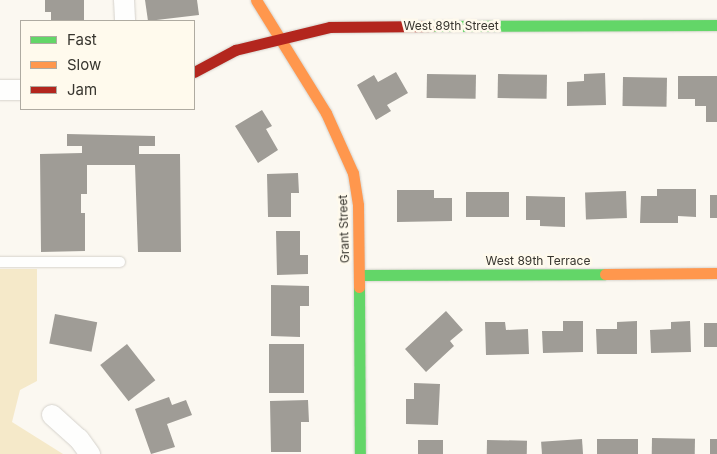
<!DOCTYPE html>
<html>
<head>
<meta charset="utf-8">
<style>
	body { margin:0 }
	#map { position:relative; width:717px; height:454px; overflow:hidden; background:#fbf8f1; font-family:Inter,sans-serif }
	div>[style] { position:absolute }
	.green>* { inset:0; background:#f5e9c9 }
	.building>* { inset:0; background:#9f9c96; transform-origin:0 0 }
	.roads { filter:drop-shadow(0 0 1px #d5d2cc) drop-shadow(0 0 1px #d5d2cc) }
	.lane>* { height:10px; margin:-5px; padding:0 5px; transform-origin:5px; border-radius:5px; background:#fefefd }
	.street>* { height:20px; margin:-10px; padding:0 10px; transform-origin:10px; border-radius:10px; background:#fefefd }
	.fast>* { height:11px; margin:-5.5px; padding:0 5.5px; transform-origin:5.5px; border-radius:5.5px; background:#63d668 }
	.slow>* { height:11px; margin:-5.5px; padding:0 5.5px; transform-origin:5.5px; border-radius:5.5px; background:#ff974d }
	.jam>* { height:11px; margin:-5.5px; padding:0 5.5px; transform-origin:5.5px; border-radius:5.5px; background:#b3261e }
	span { translate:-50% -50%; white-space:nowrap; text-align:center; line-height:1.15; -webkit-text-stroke:5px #fffaed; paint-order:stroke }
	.street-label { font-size:12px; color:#37352e }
	.legend { position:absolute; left:20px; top:20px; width:175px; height:90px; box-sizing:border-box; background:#fffaed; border:1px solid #afaba1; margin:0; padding:6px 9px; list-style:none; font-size:15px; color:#37352e }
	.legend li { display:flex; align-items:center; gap:10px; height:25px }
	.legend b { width:25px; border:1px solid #afaba1 }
</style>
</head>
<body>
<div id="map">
	<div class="green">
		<div style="clip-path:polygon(0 269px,37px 269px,37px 381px,20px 390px,12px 422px,63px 454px,0 454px)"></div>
	</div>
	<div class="building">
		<div style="clip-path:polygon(45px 0,84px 0,84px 21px,51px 21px,51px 12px,45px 12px)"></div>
		<div style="clip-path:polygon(145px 0,197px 0,199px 15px,148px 21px)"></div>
		<div style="clip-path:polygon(396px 72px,408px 93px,387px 105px,391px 111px,376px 120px,357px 85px,374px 75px,378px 82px)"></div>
		<div style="clip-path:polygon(605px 73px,606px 105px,567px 106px,567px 82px,584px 81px,584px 74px)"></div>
		<div style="left:427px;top:74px;width:49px;height:24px;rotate:1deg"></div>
		<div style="left:498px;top:74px;width:49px;height:24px;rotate:1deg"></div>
		<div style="clip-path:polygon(678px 76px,717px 76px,717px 122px,706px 122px,706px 106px,695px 106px,695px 99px,678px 99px)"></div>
		<div style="left:623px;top:77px;width:44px;height:29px;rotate:1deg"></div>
		<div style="clip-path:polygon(262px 110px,272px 126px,266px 129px,278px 150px,258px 163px,235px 126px)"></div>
		<div style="clip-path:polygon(67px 134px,155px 136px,155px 146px,139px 146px,139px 154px,180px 154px,181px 252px,138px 252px,135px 165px,87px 165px,87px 194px,81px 194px,81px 213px,85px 213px,85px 251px,41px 252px,40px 154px,82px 153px,82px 146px,67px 146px)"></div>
		<div style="clip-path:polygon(298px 173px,299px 193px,291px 193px,291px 217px,268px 217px,267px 174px)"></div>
		<div style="clip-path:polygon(657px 189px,696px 189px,696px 217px,678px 216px,678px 223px,640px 223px,641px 196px,657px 196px)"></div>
		<div style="clip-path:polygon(397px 190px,434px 190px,434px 198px,452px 198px,452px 221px,397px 222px)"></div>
		<div style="left:626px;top:191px;width:27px;height:41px;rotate:88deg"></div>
		<div style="left:466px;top:192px;width:43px;height:25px"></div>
		<div style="left:710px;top:195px;width:7px;height:23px"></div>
		<div style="clip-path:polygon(526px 196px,565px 197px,565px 227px,540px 226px,540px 220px,526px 220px)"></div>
		<div style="clip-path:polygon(276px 231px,300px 231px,300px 255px,308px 255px,308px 274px,277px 275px)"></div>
		<div style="clip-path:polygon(271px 285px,309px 286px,309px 306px,300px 306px,300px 337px,271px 336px)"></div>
		<div style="clip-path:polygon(446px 311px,463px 330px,450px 341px,454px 346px,426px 372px,405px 349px)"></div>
		<div style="left:55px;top:314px;width:43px;height:30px;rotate:11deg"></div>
		<div style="clip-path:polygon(563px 321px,583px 321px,583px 352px,543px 353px,542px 331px,563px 331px)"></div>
		<div style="clip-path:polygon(637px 321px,637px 354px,597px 354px,596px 329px,617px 329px,617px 322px)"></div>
		<div style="clip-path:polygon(690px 321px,691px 352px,651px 353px,650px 330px,671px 329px,671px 322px)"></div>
		<div style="clip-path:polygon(485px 322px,505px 322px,506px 330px,528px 329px,529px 354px,486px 355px)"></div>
		<div style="left:717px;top:323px;width:24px;height:13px;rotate:90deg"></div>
		<div style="left:127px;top:344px;width:46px;height:34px;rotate:52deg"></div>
		<div style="left:269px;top:344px;width:35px;height:49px"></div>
		<div style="clip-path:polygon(414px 383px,440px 384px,438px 425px,406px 424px,406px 399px,414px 399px)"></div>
		<div style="clip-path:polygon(169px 397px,172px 405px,186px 400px,192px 415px,167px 424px,175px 447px,151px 454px,135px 409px)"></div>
		<div style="clip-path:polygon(308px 400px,309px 422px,301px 422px,301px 452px,271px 452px,270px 401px)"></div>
		<div style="left:652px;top:438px;width:43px;height:16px;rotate:1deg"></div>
		<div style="left:582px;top:439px;width:15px;height:41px;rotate:86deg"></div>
		<div style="left:638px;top:439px;width:15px;height:41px;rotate:90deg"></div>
		<div style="left:710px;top:439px;width:7px;height:15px"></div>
		<div style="left:418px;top:440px;width:25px;height:14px"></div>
		<div style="left:487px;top:440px;width:40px;height:14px;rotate:1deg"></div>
	</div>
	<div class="roads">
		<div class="lane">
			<div style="left:0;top:262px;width:120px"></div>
		</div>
		<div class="street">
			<div style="left:124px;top:0;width:21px;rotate:87deg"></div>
			<div style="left:0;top:90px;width:21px"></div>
			<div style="left:52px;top:415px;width:36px;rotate:42deg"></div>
			<div style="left:79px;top:439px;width:19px;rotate:54deg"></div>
		</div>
		<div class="fast">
			<div style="left:431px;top:26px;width:286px;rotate:-0.2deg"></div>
			<div style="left:359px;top:275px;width:246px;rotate:-0.2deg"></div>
			<div style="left:359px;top:287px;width:167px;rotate:89.7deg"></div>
		</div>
		<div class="slow">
			<div style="left:256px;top:0;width:133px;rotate:58.2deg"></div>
			<div style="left:326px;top:113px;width:66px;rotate:65.8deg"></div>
			<div style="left:353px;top:173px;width:32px;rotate:81deg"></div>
			<div style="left:358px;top:205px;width:82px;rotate:89.3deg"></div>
			<div style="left:605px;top:274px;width:112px;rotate:-0.5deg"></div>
		</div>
		<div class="jam">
			<div style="left:194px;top:72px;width:47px;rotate:-28.2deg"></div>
			<div style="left:235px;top:50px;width:98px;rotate:-13.6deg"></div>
			<div style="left:330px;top:27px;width:101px;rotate:-0.6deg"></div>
		</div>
	</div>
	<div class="street-label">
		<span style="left:451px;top:26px">West 89th Street</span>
		<span style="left:344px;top:229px;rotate:-92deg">Grant Street</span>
		<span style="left:538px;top:261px">West 89th Terrace</span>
	</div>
	<ul class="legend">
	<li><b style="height:6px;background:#63d668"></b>Fast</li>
	<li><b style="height:6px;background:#ff974d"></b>Slow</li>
	<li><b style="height:6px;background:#b3261e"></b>Jam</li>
	</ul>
</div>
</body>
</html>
